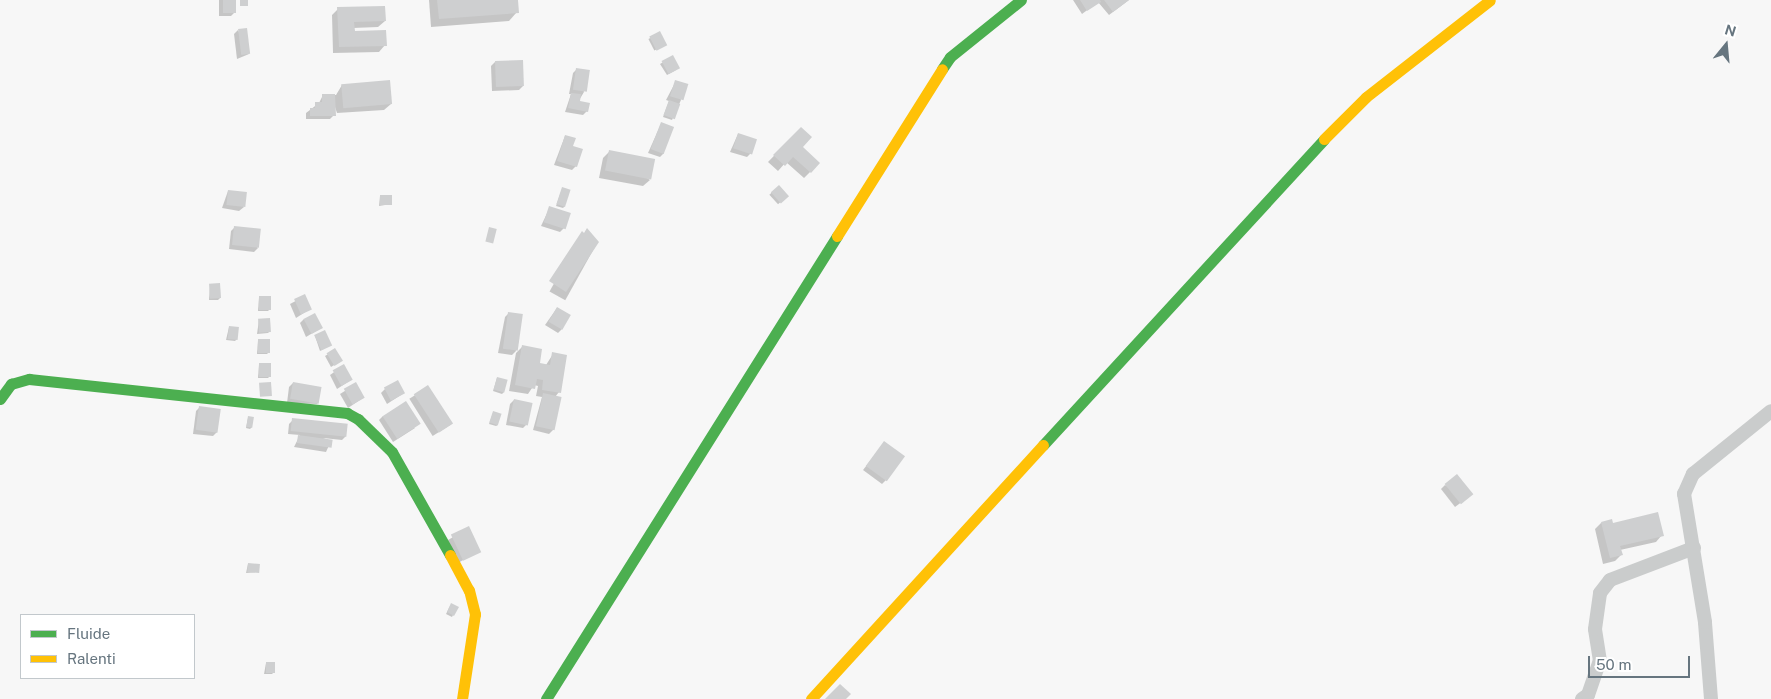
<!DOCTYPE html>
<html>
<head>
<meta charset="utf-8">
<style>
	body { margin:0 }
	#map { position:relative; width:1771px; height:699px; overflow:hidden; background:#f7f7f7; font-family:"Public Sans",sans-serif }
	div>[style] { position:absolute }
	.shadow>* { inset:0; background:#0003; transform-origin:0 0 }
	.building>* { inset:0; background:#cecfd0; transform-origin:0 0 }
	.street>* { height:14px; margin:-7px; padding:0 7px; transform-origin:7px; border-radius:7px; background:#cacccc }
	.fast>* { height:11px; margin:-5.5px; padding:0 5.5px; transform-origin:5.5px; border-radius:5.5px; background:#4caf50 }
	.slow>* { height:11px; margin:-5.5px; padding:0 5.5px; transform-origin:5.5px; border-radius:5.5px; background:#ffc107 }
	span { translate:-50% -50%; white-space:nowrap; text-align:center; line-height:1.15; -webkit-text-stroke:5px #fff; paint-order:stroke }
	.legend { position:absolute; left:20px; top:614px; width:175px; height:65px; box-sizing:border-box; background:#fff; border:1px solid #c2c8cc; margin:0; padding:6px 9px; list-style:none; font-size:15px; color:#66757f }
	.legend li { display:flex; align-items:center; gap:10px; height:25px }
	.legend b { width:25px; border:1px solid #c2c8cc }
	.north { position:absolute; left:1701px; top:20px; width:50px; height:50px; -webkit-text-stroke:4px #fff; paint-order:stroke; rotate:17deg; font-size:14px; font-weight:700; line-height:20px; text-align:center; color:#66757f }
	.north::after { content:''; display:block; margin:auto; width:18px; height:22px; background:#66757f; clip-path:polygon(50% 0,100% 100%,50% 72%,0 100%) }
	.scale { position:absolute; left:1588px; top:656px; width:102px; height:22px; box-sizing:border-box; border:2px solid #66757f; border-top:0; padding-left:6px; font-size:15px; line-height:18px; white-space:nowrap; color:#66757f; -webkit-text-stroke:4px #fff; paint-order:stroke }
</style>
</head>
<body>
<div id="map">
	<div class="shadow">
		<div style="clip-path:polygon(219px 0,235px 0,235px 12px,231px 16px,219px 16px)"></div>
		<div style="clip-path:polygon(429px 0,516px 0,517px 12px,509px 21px,431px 27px)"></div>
		<div style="clip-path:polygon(1073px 0,1129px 0,1109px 15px,1098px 2px,1082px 14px)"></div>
		<div style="clip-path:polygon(338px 9px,385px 21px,378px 27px,353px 28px,353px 33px,385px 45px,379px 52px,333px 53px,332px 15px)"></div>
		<div style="clip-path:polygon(238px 30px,249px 54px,237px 59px,234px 34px)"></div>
		<div style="left:660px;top:33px;width:13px;height:13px;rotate:63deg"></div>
		<div style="clip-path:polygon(672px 57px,676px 70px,667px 75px,660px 64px)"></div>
		<div style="clip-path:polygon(495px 62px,523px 86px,519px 90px,492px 91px,491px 66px)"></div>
		<div style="clip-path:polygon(577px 69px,584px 92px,578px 102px,587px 111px,583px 115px,565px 112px,571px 94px,569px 94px,573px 73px)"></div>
		<div style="clip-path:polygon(676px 81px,681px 100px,672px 120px,663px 117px,669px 101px,666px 100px)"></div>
		<div style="clip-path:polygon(342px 85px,391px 104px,384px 110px,337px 113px,334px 104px,334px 115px,330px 119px,306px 119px,306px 113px,319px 103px,323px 95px,336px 95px)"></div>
		<div style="clip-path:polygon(661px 124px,664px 153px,660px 157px,648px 153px)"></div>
		<div style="clip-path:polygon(801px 128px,801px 147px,819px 163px,804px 178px,786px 162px,778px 171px,768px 162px)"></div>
		<div style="clip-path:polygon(738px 134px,751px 153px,747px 157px,730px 152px)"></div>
		<div style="clip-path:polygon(565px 136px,572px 147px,576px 166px,572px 170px,554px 165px)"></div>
		<div style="clip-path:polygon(609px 152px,650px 180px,643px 186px,599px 178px,603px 158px)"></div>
		<div style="left:779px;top:186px;width:13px;height:13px;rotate:48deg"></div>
		<div style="clip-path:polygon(562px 189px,565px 206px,563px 208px,556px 206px)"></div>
		<div style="clip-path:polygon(228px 191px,244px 207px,239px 211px,222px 208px)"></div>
		<div style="clip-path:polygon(380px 196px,391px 204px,379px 206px)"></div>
		<div style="clip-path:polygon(550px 207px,564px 228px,560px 232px,541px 226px)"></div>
		<div style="clip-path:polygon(235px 227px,258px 248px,254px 252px,229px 249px,231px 231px)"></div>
		<div style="left:582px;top:233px;width:18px;height:67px;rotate:29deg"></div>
		<div style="clip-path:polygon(210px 286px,220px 298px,218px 300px,209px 300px)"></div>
		<div style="clip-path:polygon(305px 296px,310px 309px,296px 318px,290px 304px)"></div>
		<div style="clip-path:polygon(259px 297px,270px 309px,268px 311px,258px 311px)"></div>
		<div style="clip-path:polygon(557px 308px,562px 329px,558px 333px,545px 325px)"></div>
		<div style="clip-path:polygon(509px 313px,516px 351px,512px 355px,498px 353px,505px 317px)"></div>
		<div style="clip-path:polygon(304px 319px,321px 328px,306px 337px,300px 323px)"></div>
		<div style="clip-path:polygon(259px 320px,269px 332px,268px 333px,257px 334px)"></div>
		<div style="clip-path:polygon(229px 327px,237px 339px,235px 341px,226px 340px)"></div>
		<div style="clip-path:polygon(315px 336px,329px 346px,320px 351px)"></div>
		<div style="clip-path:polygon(258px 340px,269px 352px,267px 354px,257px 354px)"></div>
		<div style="clip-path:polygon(522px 347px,538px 364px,546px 365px,553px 354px,559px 392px,555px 397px,560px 398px,553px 430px,549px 434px,533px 430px,542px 397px,536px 396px,538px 386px,534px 385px,528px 394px,509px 391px,516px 353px)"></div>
		<div style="clip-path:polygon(335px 350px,339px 362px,331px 367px,325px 356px)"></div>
		<div style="clip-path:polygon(259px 364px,270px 376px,268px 378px,258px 378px)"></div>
		<div style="clip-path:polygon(343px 366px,351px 380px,337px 389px,330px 375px)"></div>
		<div style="clip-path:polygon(497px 378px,504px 392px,502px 394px,493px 391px)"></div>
		<div style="clip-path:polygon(293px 383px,318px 404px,287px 403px,289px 387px)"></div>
		<div style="clip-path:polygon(356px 384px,363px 398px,348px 408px,340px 394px)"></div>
		<div style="left:428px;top:387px;width:44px;height:22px;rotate:58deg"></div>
		<div style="clip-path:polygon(385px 389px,404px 393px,387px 404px,381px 393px)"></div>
		<div style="clip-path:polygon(514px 400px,527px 424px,523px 428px,506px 425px,510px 404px)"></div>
		<div style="clip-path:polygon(200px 407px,217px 432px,213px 436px,193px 434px,196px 411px)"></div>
		<div style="clip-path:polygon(493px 413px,498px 425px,496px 426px,489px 424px)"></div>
		<div style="clip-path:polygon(383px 416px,415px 428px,393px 442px,379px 420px)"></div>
		<div style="clip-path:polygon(248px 418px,252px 427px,250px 429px,246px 428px)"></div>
		<div style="clip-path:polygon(293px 420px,346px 436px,342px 440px,323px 438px,331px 441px,326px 452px,294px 447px,300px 435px,288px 434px,289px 424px)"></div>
		<div style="clip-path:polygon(881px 447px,886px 480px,882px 484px,863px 470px)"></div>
		<div style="clip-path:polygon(1445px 485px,1467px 498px,1455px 507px,1441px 489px)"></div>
		<div style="clip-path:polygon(1601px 523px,1612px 525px,1662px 535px,1656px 542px,1620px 550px,1621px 555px,1615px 561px,1603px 564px,1595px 529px)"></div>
		<div style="clip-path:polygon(469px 528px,479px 551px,458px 563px,448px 540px)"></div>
		<div style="clip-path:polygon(248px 564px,258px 572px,246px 573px)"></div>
		<div style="clip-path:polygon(450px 606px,453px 615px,452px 617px,446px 614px)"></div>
		<div style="clip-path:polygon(266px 663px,273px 673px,272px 674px,264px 674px)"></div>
	</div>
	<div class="building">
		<div style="left:223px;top:0;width:13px;height:13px"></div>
		<div style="left:240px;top:0;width:8px;height:6px"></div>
		<div style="clip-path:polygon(437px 0,518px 0,519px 13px,439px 19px)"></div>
		<div style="clip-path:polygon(1080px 0,1100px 0,1101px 2px,1087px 11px)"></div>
		<div style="clip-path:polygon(1104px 0,1129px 0,1113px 12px)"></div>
		<div style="clip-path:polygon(385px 6px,386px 21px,354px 22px,355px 31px,386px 30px,387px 46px,339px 47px,337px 7px)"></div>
		<div style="left:247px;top:28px;width:26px;height:9px;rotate:83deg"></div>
		<div style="left:660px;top:31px;width:16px;height:12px;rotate:63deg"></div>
		<div style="left:673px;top:55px;width:15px;height:13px;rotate:62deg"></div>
		<div style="left:523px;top:60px;width:26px;height:28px;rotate:88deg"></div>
		<div style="left:576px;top:68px;width:14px;height:22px;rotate:8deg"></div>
		<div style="left:390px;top:80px;width:24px;height:49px;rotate:85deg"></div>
		<div style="left:675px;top:80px;width:14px;height:17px;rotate:17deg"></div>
		<div style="clip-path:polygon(571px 93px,581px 94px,580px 101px,590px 103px,588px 112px,568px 108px)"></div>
		<div style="clip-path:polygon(322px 94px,335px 94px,336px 116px,310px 116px,310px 108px,315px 108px,315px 102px,322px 102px)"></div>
		<div style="left:669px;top:100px;width:12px;height:16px;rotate:20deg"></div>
		<div style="left:661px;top:122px;width:14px;height:29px;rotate:21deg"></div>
		<div style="clip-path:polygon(801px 127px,812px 137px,803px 147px,820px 163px,811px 173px,793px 157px,785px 166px,773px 155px)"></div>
		<div style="left:738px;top:133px;width:20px;height:16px;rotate:18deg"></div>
		<div style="clip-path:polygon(565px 135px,576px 138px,573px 146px,583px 149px,577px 167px,557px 161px)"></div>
		<div style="left:609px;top:150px;width:47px;height:21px;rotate:11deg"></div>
		<div style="left:779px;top:185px;width:15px;height:11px;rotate:48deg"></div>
		<div style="left:562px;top:187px;width:9px;height:18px;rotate:18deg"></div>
		<div style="left:228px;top:190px;width:19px;height:15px;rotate:6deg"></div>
		<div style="left:380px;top:195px;width:12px;height:10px"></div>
		<div style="left:549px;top:206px;width:23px;height:17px;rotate:18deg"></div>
		<div style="left:234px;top:226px;width:27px;height:19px;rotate:6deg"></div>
		<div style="left:489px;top:227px;width:8px;height:15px;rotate:14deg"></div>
		<div style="clip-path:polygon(587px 228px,599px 242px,566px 292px,549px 281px,582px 231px,584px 233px)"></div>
		<div style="left:220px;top:283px;width:15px;height:11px;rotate:86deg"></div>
		<div style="left:305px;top:294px;width:17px;height:12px;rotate:66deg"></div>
		<div style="left:259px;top:296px;width:12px;height:14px"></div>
		<div style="left:557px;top:307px;width:16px;height:17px;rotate:30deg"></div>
		<div style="left:508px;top:312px;width:15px;height:37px;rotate:8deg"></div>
		<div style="left:315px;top:313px;width:17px;height:13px;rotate:62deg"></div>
		<div style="left:270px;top:318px;width:14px;height:12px;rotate:86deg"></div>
		<div style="left:229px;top:326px;width:10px;height:13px;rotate:6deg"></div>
		<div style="left:325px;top:330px;width:17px;height:12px;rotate:65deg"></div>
		<div style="left:258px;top:339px;width:12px;height:14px"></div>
		<div style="clip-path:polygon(522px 345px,542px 349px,540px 363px,550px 365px,552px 352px,567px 355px,561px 393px,542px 390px,543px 380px,537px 379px,535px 389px,515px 385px)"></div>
		<div style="left:335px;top:348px;width:15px;height:10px;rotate:58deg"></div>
		<div style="left:259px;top:363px;width:12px;height:14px"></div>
		<div style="left:344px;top:364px;width:18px;height:13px;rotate:61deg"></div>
		<div style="left:497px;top:377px;width:11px;height:13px;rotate:15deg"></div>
		<div style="left:398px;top:380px;width:15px;height:16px;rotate:62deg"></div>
		<div style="left:271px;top:382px;width:14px;height:12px;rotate:86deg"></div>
		<div style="left:293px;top:382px;width:29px;height:17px;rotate:10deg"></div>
		<div style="left:356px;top:382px;width:18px;height:14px;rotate:61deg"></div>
		<div style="left:428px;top:385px;width:46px;height:17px;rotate:57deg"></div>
		<div style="left:543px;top:393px;width:19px;height:34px;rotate:12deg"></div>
		<div style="left:514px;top:399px;width:19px;height:23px;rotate:12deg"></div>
		<div style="left:406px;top:401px;width:27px;height:28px;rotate:57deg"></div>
		<div style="left:199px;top:406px;width:22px;height:24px;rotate:8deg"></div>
		<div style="left:493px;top:411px;width:9px;height:12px;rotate:18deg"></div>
		<div style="left:248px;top:416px;width:6px;height:11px;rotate:9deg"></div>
		<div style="left:292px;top:418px;width:56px;height:13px;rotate:6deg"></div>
		<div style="left:298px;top:435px;width:35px;height:8px;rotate:8deg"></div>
		<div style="left:884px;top:441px;width:26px;height:31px;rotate:36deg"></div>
		<div style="left:1457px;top:474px;width:26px;height:16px;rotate:51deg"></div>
		<div style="clip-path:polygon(1658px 512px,1664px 536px,1620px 546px,1623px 555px,1610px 558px,1601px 522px,1612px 519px,1613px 523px)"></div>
		<div style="left:469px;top:526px;width:29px;height:20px;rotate:65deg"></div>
		<div style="left:248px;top:563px;width:12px;height:9px;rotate:5deg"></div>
		<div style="clip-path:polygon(451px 603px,459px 607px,454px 616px,447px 612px)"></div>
		<div style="left:266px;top:662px;width:9px;height:11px"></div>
		<div style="clip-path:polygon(840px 684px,851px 694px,846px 699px,825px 699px)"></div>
	</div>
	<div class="street">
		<div style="left:1582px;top:699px;width:7px;rotate:-34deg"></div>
		<div style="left:1588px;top:695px;width:36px;rotate:-71deg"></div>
		<div style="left:1600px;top:661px;width:32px;rotate:-99deg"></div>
		<div style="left:1595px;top:629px;width:36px;rotate:-82deg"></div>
		<div style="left:1600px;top:593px;width:16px;rotate:-52deg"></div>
		<div style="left:1610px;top:580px;width:90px;rotate:-20.9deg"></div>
		<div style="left:1711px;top:699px;width:77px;rotate:-94.5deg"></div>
		<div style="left:1705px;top:622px;width:130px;rotate:-99.3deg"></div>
		<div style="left:1684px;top:494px;width:22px;rotate:-66deg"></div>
		<div style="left:1693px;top:474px;width:100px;rotate:-38.9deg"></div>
	</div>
	<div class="fast">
		<div style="left:942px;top:69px;width:14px;rotate:-56deg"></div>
		<div style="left:950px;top:57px;width:91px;rotate:-38.8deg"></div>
		<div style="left:0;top:399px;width:19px;rotate:-54deg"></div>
		<div style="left:11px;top:384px;width:19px;rotate:-16deg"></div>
		<div style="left:29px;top:379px;width:320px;rotate:6.1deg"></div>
		<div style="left:347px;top:413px;width:13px;rotate:29deg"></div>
		<div style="left:358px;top:419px;width:47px;rotate:44.1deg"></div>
		<div style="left:392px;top:452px;width:118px;rotate:60.6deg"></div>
		<div style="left:1043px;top:445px;width:415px;rotate:-47.4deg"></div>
		<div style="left:546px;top:699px;width:547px;rotate:-57.85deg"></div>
	</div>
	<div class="slow">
		<div style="left:1324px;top:139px;width:59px;rotate:-45deg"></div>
		<div style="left:1366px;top:97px;width:157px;rotate:-38deg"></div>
		<div style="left:837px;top:236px;width:197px;rotate:-57.8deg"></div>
		<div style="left:450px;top:555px;width:40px;rotate:62deg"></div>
		<div style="left:469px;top:590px;width:25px;rotate:76deg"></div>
		<div style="left:475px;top:614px;width:86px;rotate:98.7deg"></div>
		<div style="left:811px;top:699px;width:344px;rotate:-47.6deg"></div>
	</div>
	<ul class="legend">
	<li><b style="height:6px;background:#4caf50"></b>Fluide</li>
	<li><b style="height:6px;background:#ffc107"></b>Ralenti</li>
	</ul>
	<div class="north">N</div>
	<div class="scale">50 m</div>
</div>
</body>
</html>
